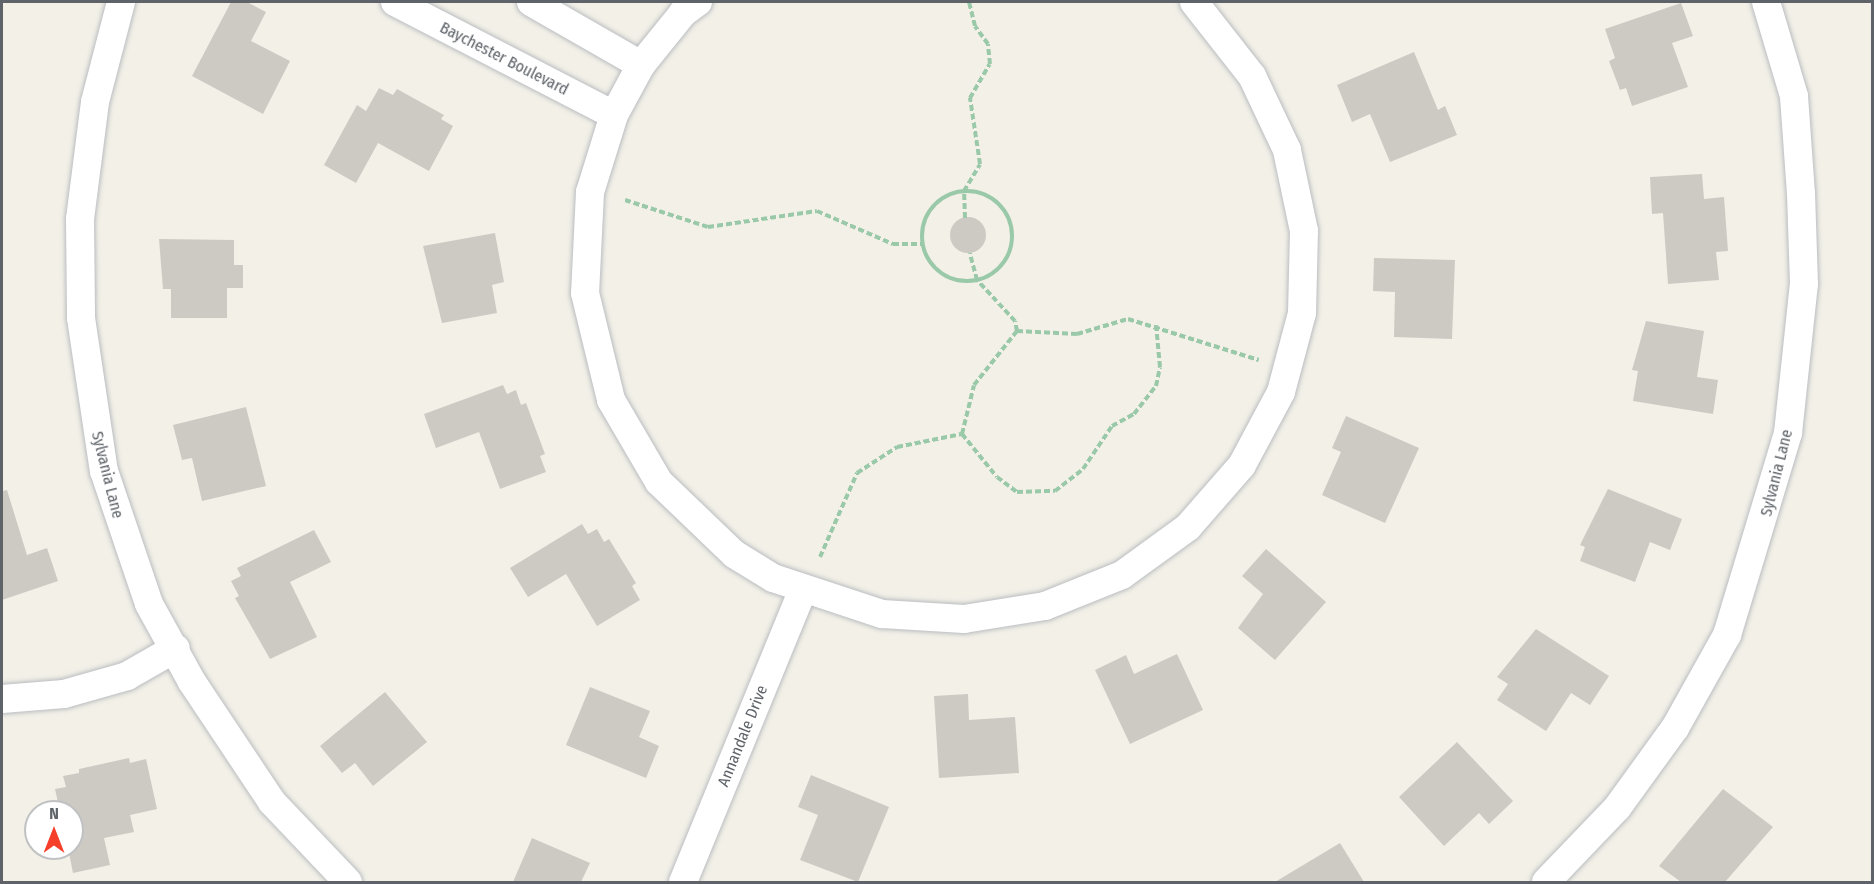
<!DOCTYPE html>
<html>
<head>
<meta charset="utf-8">
<style>
	body { margin:0 }
	#map { position:relative; width:1874px; height:884px; overflow:hidden; background:#f2f0e7; font-family:"Fira Sans Condensed",sans-serif }
	div>[style] { position:absolute }
	.building>* { inset:0; background:#cdcac4 }
	.round { border-radius:50% }
	.path>* { height:4px; margin-top:-2px; transform-origin:0; background:repeating-linear-gradient(90deg,#9ac9a9 0 6px,transparent 0 9px) }
	.path>.ring { margin:-2px; padding:0; box-sizing:content-box; background:none; border:4px solid #9ac9a9; border-radius:50% }
	.roads { filter:drop-shadow(0 0 2px #babdc1) drop-shadow(0 0 2px #babdc1) }
	.minor>* { height:28px; margin:-14px; padding:0 14px; transform-origin:14px; border-radius:14px; background:#fff }
	span { translate:-50% -50%; white-space:nowrap; text-align:center; line-height:1.15; -webkit-text-stroke:4.5px #fff; paint-order:stroke }
	.street-label { font-size:16px; color:#5e6369 }
	.frame { position:absolute; inset:0; border:3px solid #5e6369; pointer-events:none }
	.north { position:absolute; left:24px; top:800px; width:60px; height:60px; box-sizing:border-box; background:#fff; border:2px solid #bfc1c3; border-radius:50%; rotate:0deg; font-size:16px; font-weight:700; line-height:24px; text-align:center; color:#5e6369 }
	.north::after { content:''; display:block; margin:auto; width:21px; height:27px; background:#f53f29; clip-path:polygon(50% 0,100% 100%,50% 72%,0 100%) }
</style>
</head>
<body>
<div id="map">
	<div class="building">
		<div style="clip-path:polygon(231px 2px,247px 2px,266px 12px,251px 41px,290px 61px,263px 114px,192px 76px)"></div>
		<div style="clip-path:polygon(1681px 3px,1693px 36px,1672px 43px,1688px 87px,1632px 106px,1626px 88px,1620px 90px,1609px 61px,1615px 58px,1605px 29px)"></div>
		<div style="clip-path:polygon(1414px 52px,1438px 110px,1445px 106px,1457px 135px,1390px 162px,1370px 114px,1352px 122px,1337px 85px)"></div>
		<div style="clip-path:polygon(379px 88px,393px 95px,397px 89px,444px 115px,441px 119px,453px 126px,429px 171px,378px 143px,356px 183px,324px 165px,357px 105px,366px 111px)"></div>
		<div style="clip-path:polygon(1702px 174px,1704px 199px,1724px 197px,1728px 251px,1716px 252px,1719px 280px,1668px 284px,1663px 213px,1652px 214px,1650px 177px)"></div>
		<div class="round" style="left:950px;top:217px;width:36px;height:36px"></div>
		<div style="clip-path:polygon(495px 233px,504px 282px,492px 285px,497px 313px,442px 323px,423px 246px)"></div>
		<div style="clip-path:polygon(159px 239px,234px 240px,234px 265px,243px 265px,243px 288px,227px 288px,227px 318px,171px 318px,171px 289px,163px 289px)"></div>
		<div style="clip-path:polygon(1374px 258px,1455px 260px,1452px 339px,1394px 337px,1395px 292px,1373px 291px)"></div>
		<div style="clip-path:polygon(1646px 321px,1704px 331px,1697px 377px,1718px 380px,1713px 414px,1633px 401px,1638px 371px,1632px 370px)"></div>
		<div style="clip-path:polygon(503px 385px,507px 394px,516px 390px,521px 405px,526px 403px,545px 454px,540px 456px,546px 472px,500px 489px,479px 432px,436px 448px,424px 414px)"></div>
		<div style="clip-path:polygon(246px 407px,266px 486px,202px 501px,192px 458px,182px 460px,173px 425px)"></div>
		<div style="clip-path:polygon(1346px 416px,1419px 448px,1385px 523px,1322px 495px,1341px 452px,1332px 448px)"></div>
		<div style="clip-path:polygon(1608px 489px,1682px 519px,1670px 550px,1650px 542px,1635px 582px,1580px 561px,1585px 547px,1580px 545px)"></div>
		<div style="clip-path:polygon(7px 490px,27px 555px,47px 548px,58px 581px,2px 600px,2px 491px)"></div>
		<div style="clip-path:polygon(582px 524px,588px 534px,597px 529px,604px 542px,609px 539px,636px 583px,632px 586px,640px 600px,597px 626px,566px 574px,528px 597px,510px 568px)"></div>
		<div style="clip-path:polygon(314px 530px,331px 562px,290px 582px,317px 637px,270px 659px,235px 598px,239px 596px,231px 581px,241px 576px,237px 568px)"></div>
		<div style="clip-path:polygon(1266px 549px,1326px 602px,1275px 660px,1238px 628px,1263px 594px,1242px 576px)"></div>
		<div style="clip-path:polygon(1536px 629px,1609px 676px,1590px 705px,1571px 693px,1546px 731px,1497px 700px,1508px 684px,1497px 677px)"></div>
		<div style="clip-path:polygon(1177px 654px,1203px 710px,1130px 744px,1095px 670px,1126px 655px,1134px 674px)"></div>
		<div style="clip-path:polygon(590px 687px,650px 711px,639px 737px,659px 746px,646px 778px,566px 745px)"></div>
		<div style="clip-path:polygon(385px 692px,427px 742px,373px 786px,355px 763px,342px 773px,320px 746px)"></div>
		<div style="clip-path:polygon(968px 694px,969px 720px,1015px 717px,1019px 773px,939px 778px,934px 696px)"></div>
		<div style="clip-path:polygon(1457px 742px,1513px 801px,1489px 824px,1479px 813px,1444px 846px,1399px 797px)"></div>
		<div style="clip-path:polygon(129px 758px,130px 763px,146px 759px,157px 809px,130px 815px,134px 832px,104px 838px,110px 865px,73px 873px,68px 848px,72px 848px,72px 812px,60px 812px,55px 789px,66px 787px,63px 776px,79px 773px,79px 769px)"></div>
		<div style="clip-path:polygon(811px 775px,889px 807px,858px 882px,800px 860px,818px 815px,798px 807px)"></div>
		<div style="clip-path:polygon(1723px 789px,1773px 827px,1725px 882px,1681px 882px,1659px 866px)"></div>
		<div style="clip-path:polygon(532px 838px,590px 863px,581px 882px,513px 882px)"></div>
		<div style="clip-path:polygon(1340px 843px,1364px 882px,1275px 882px)"></div>
	</div>
	<div class="path">
		<div class="ring" style="left:922px;top:191px;width:86px;height:86px"></div>
		<div style="left:625px;top:200px;width:87px;rotate:18deg"></div>
		<div style="left:708px;top:227px;width:110px;rotate:-8.4deg"></div>
		<div style="left:817px;top:211px;width:83px;rotate:23.5deg"></div>
		<div style="left:893px;top:244px;width:29px"></div>
		<div style="left:965px;top:218px;width:27px;rotate:-92deg"></div>
		<div style="left:964px;top:191px;width:31px;rotate:-59deg"></div>
		<div style="left:980px;top:164px;width:67px;rotate:-98.6deg"></div>
		<div style="left:970px;top:98px;width:39px;rotate:-60deg"></div>
		<div style="left:990px;top:64px;width:20px;rotate:-96deg"></div>
		<div style="left:988px;top:44px;width:22px;rotate:-126deg"></div>
		<div style="left:975px;top:26px;width:25px;rotate:-104deg"></div>
		<div style="left:1017px;top:331px;width:60px;rotate:2.9deg"></div>
		<div style="left:1077px;top:334px;width:53px;rotate:-16.4deg"></div>
		<div style="left:1128px;top:319px;width:137px;rotate:17.4deg"></div>
		<div style="left:962px;top:434px;width:55px;rotate:50.9deg"></div>
		<div style="left:997px;top:477px;width:25px;rotate:37deg"></div>
		<div style="left:1017px;top:492px;width:38px;rotate:-2deg"></div>
		<div style="left:1055px;top:491px;width:36px;rotate:-38deg"></div>
		<div style="left:1083px;top:469px;width:52px;rotate:-56deg"></div>
		<div style="left:1112px;top:426px;width:25px;rotate:-29deg"></div>
		<div style="left:1134px;top:414px;width:36px;rotate:-52deg"></div>
		<div style="left:1156px;top:386px;width:19px;rotate:-78deg"></div>
		<div style="left:1160px;top:367px;width:42px;rotate:-95.4deg"></div>
		<div style="left:820px;top:557px;width:92px;rotate:-66.2deg"></div>
		<div style="left:857px;top:473px;width:48px;rotate:-33deg"></div>
		<div style="left:897px;top:447px;width:66px;rotate:-11.3deg"></div>
		<div style="left:962px;top:434px;width:50px;rotate:-76.2deg"></div>
		<div style="left:974px;top:385px;width:69px;rotate:-51.5deg"></div>
		<div style="left:1017px;top:331px;width:10px;rotate:-101deg"></div>
		<div style="left:1015px;top:321px;width:56px;rotate:-132.8deg"></div>
		<div style="left:977px;top:280px;width:28px;rotate:-105deg"></div>
	</div>
	<div class="roads">
		<div class="minor">
			<div style="left:121px;top:2px;width:103px;rotate:104.6deg"></div>
			<div style="left:95px;top:102px;width:118px;rotate:97.3deg"></div>
			<div style="left:80px;top:219px;width:99px;rotate:89.4deg"></div>
			<div style="left:81px;top:318px;width:155px;rotate:81.5deg"></div>
			<div style="left:104px;top:471px;width:140px;rotate:71.3deg"></div>
			<div style="left:149px;top:604px;width:89px;rotate:61.1deg"></div>
			<div style="left:192px;top:682px;width:144px;rotate:56.3deg"></div>
			<div style="left:272px;top:802px;width:110px;rotate:46.5deg"></div>
			<div style="left:395px;top:2px;width:246px;rotate:27.3deg"></div>
			<div style="left:531px;top:2px;width:127px;rotate:29.8deg"></div>
			<div style="left:698px;top:2px;width:19px;rotate:144deg"></div>
			<div style="left:683px;top:13px;width:67px;rotate:128.9deg"></div>
			<div style="left:641px;top:65px;width:57px;rotate:118.4deg"></div>
			<div style="left:614px;top:115px;width:81px;rotate:107.3deg"></div>
			<div style="left:590px;top:192px;width:101px;rotate:92.8deg"></div>
			<div style="left:585px;top:293px;width:110px;rotate:76.3deg"></div>
			<div style="left:611px;top:400px;width:95px;rotate:59.7deg"></div>
			<div style="left:659px;top:482px;width:104px;rotate:43.8deg"></div>
			<div style="left:734px;top:554px;width:46px;rotate:31.6deg"></div>
			<div style="left:773px;top:578px;width:115px;rotate:18.3deg"></div>
			<div style="left:882px;top:614px;width:82px;rotate:3.5deg"></div>
			<div style="left:964px;top:619px;width:82px;rotate:-9.1deg"></div>
			<div style="left:1045px;top:606px;width:83px;rotate:-21.9deg"></div>
			<div style="left:1122px;top:575px;width:82px;rotate:-36deg"></div>
			<div style="left:1188px;top:527px;width:82px;rotate:-48.9deg"></div>
			<div style="left:1242px;top:465px;width:83px;rotate:-61.9deg"></div>
			<div style="left:1281px;top:392px;width:82px;rotate:-75.1deg"></div>
			<div style="left:1302px;top:313px;width:82px;rotate:-88.6deg"></div>
			<div style="left:1304px;top:231px;width:83px;rotate:-101.9deg"></div>
			<div style="left:1287px;top:150px;width:82px;rotate:-115.3deg"></div>
			<div style="left:1252px;top:76px;width:94px;rotate:-128.1deg"></div>
			<div style="left:2px;top:699px;width:62px;rotate:-4.6deg"></div>
			<div style="left:64px;top:694px;width:66px;rotate:-15.9deg"></div>
			<div style="left:127px;top:676px;width:56px;rotate:-29.7deg"></div>
			<div style="left:683px;top:882px;width:316px;rotate:-67.7deg"></div>
			<div style="left:1546px;top:882px;width:103px;rotate:-46.2deg"></div>
			<div style="left:1617px;top:808px;width:99px;rotate:-54.1deg"></div>
			<div style="left:1675px;top:728px;width:107px;rotate:-60.8deg"></div>
			<div style="left:1727px;top:635px;width:211px;rotate:-73.2deg"></div>
			<div style="left:1788px;top:433px;width:150px;rotate:-83.9deg"></div>
			<div style="left:1804px;top:284px;width:90px;rotate:-91.9deg"></div>
			<div style="left:1801px;top:194px;width:98px;rotate:-94.1deg"></div>
			<div style="left:1794px;top:96px;width:98px;rotate:-106.6deg"></div>
		</div>
	</div>
	<div class="street-label">
		<span style="left:504px;top:59px;rotate:27deg">Baychester Boulevard</span>
		<span style="left:1777px;top:473px;rotate:-76deg">Sylvania Lane</span>
		<span style="left:107px;top:475px;rotate:76deg">Sylvania Lane</span>
		<span style="left:743px;top:736px;rotate:-68deg">Annandale Drive</span>
	</div>
	<div class="frame"></div>
	<div class="north">N</div>
</div>
</body>
</html>
